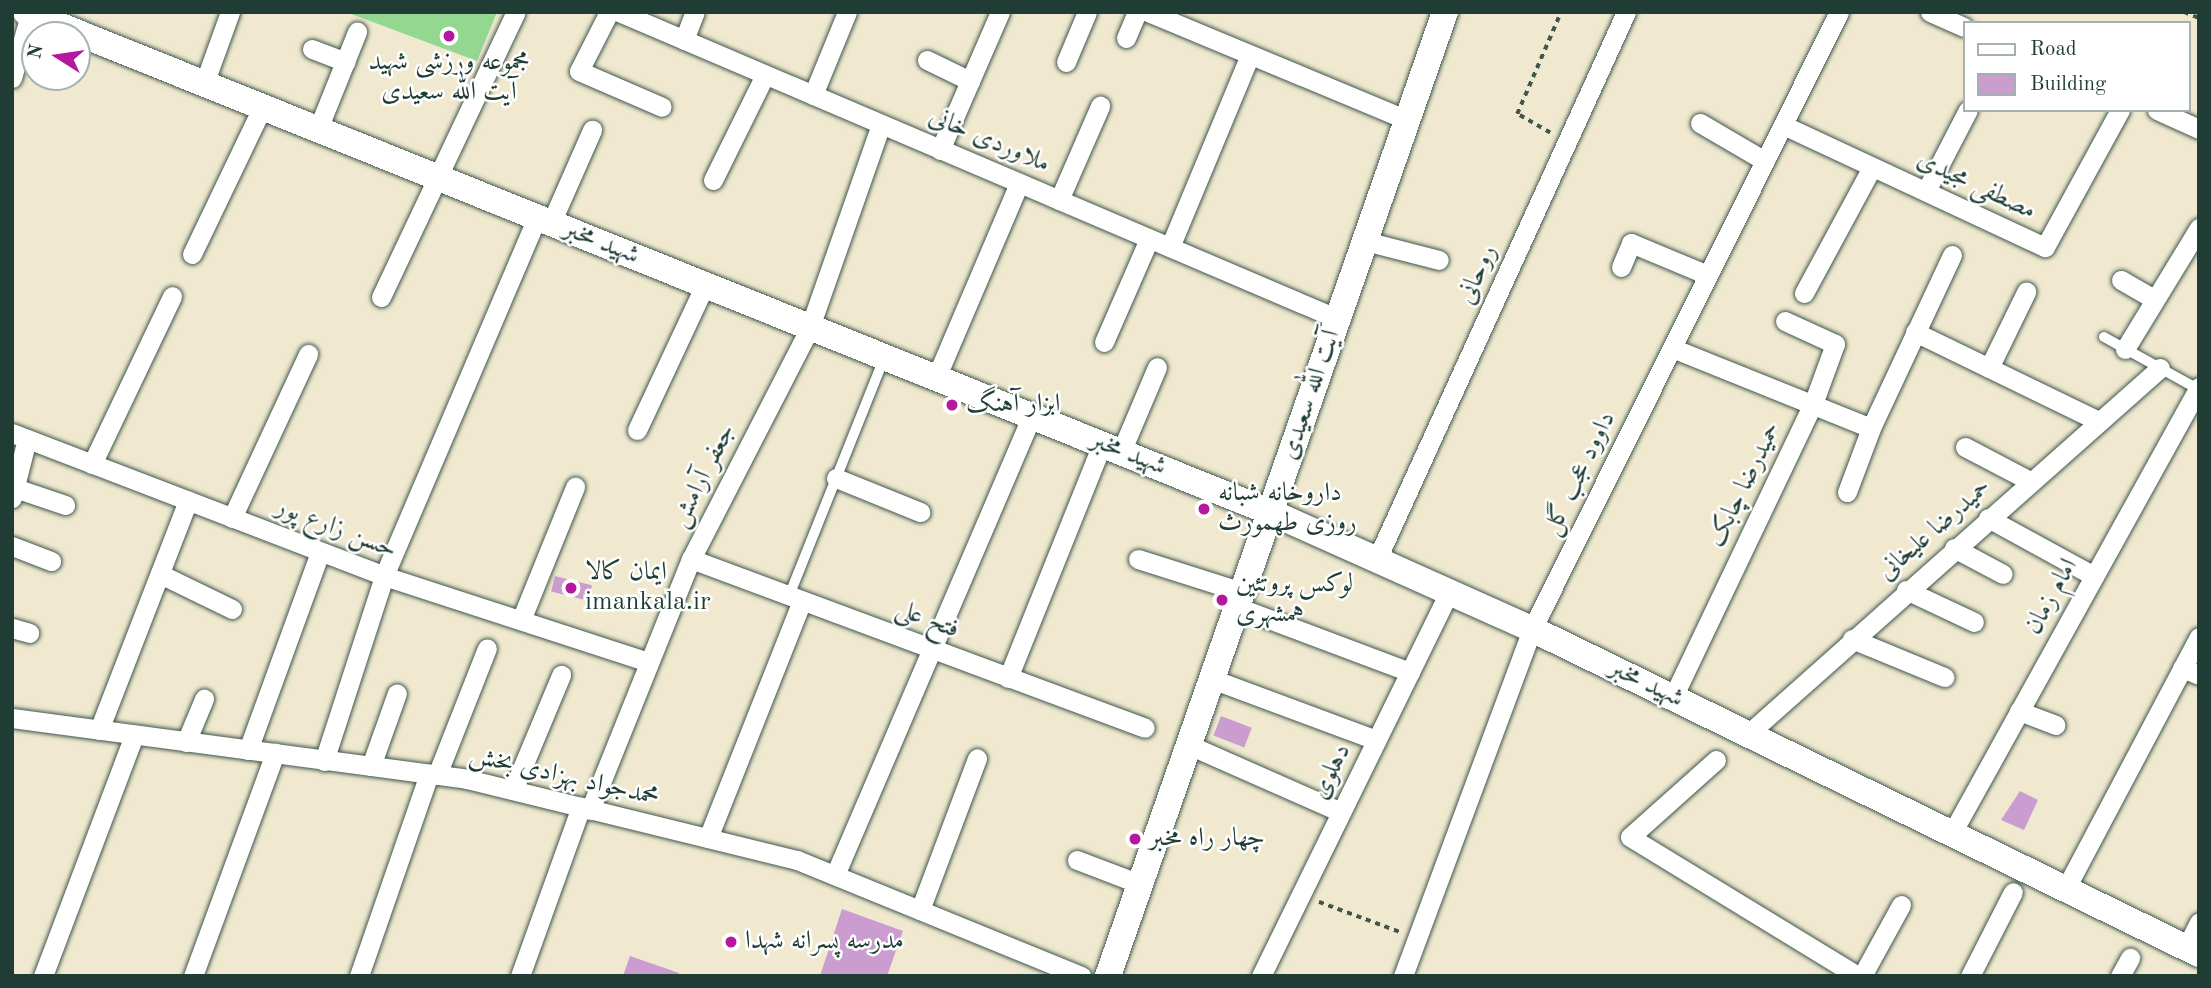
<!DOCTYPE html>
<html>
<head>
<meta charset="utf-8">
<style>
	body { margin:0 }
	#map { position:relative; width:2211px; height:988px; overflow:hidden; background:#f0e9d0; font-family:"Old Standard TT",Amiri,serif }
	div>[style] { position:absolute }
	.green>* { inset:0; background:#94d790 }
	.building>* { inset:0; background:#ca9cd0; transform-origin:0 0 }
	.path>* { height:3.5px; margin-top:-1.75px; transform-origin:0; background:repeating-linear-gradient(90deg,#3e574b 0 5px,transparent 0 10px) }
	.roads { filter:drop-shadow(0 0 2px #3e574b) drop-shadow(0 0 2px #3e574b) }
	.service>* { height:10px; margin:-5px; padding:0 5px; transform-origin:5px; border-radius:5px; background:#fff }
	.minor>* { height:19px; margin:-9.5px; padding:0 9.5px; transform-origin:9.5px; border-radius:9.5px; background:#fff }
	.secondary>* { height:26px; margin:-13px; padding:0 13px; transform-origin:13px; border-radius:13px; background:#fff }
	.dots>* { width:19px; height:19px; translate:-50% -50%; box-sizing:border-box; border:4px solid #fff; border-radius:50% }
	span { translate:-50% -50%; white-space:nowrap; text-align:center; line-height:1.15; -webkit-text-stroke:5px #fff; paint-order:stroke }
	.poi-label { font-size:26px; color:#1f3d34 }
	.left { translate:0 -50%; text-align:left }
	.street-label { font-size:26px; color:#1f3d34 }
	.frame { position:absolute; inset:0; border:14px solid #1f3d34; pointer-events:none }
	.legend { position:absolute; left:1963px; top:21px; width:228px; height:91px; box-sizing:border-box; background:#fff; border:2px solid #a5b1ae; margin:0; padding:9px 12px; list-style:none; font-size:21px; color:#1f3d34 }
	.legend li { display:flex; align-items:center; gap:14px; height:35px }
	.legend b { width:35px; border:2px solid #a5b1ae }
	.north { position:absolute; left:21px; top:21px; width:70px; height:70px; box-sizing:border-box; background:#fff; border:2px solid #a5b1ae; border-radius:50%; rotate:282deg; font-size:19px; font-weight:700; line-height:28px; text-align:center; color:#1f3d34 }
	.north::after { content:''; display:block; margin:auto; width:24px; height:32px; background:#b5179e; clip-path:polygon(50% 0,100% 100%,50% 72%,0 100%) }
</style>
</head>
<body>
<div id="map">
	<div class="green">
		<div style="clip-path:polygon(346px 12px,497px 12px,477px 61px)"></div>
	</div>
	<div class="building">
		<div style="left:555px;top:576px;width:38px;height:16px;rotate:14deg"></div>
		<div style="left:1221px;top:716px;width:33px;height:21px;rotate:21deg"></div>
		<div style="clip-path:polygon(2020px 791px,2038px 800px,2024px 830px,2001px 820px)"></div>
		<div style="clip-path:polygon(842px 909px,903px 931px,887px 976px,820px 976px)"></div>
		<div style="clip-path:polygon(630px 956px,679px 973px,678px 976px,623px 976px)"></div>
	</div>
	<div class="path">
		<div style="left:2184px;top:12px;width:16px;rotate:22deg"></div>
		<div style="left:1550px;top:133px;width:38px;rotate:-150deg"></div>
		<div style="left:1517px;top:114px;width:111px;rotate:-66.7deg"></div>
		<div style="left:1319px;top:902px;width:86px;rotate:20.3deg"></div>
	</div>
	<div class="roads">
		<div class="service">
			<div style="left:2104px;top:337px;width:107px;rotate:29deg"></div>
			<div style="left:789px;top:596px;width:255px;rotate:-68.2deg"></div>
		</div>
		<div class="minor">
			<div style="left:609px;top:12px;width:66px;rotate:117deg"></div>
			<div style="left:579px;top:71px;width:90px;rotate:23.4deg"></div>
			<div style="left:619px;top:12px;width:782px;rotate:23.12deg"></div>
			<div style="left:1148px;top:12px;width:281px;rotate:22.6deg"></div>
			<div style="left:1930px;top:12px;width:37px;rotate:24deg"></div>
			<div style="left:1126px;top:38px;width:28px;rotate:-67deg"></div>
			<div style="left:684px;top:40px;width:30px;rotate:-69deg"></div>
			<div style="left:312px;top:49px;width:36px;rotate:21deg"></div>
			<div style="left:927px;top:60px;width:48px;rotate:26deg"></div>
			<div style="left:1066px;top:62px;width:54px;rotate:-67.2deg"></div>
			<div style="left:12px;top:78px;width:66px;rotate:-74.1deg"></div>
			<div style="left:204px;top:84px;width:77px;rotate:-70.1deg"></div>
			<div style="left:813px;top:95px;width:90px;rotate:-67.7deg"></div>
			<div style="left:2157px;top:110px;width:46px;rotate:24.3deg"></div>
			<div style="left:1700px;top:123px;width:75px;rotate:30.3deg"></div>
			<div style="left:1783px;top:125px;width:289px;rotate:25deg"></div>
			<div style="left:2045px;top:247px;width:156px;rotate:-61.3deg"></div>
			<div style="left:318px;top:129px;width:105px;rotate:-68.1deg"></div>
			<div style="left:940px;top:150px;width:150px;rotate:-66.5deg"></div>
			<div style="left:713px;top:180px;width:117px;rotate:-63.7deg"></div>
			<div style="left:1926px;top:191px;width:91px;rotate:-62.6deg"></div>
			<div style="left:1059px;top:200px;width:103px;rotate:-66.4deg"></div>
			<div style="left:551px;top:223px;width:102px;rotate:-66.2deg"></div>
			<div style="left:1365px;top:241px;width:76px;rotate:14.4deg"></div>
			<div style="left:1170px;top:247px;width:206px;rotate:-67.4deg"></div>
			<div style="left:192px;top:254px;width:162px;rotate:-64.4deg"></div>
			<div style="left:1621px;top:267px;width:26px;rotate:-67deg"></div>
			<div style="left:1631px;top:243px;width:83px;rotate:22.6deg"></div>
			<div style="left:2121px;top:280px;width:39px;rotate:30deg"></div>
			<div style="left:1804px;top:293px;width:143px;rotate:-61.6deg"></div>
			<div style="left:381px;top:297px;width:315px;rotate:-64.7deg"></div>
			<div style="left:1915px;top:332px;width:203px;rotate:25.9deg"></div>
			<div style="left:1104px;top:342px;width:112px;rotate:-66.4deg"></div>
			<div style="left:1672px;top:348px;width:214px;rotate:21.9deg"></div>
			<div style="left:2125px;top:349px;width:142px;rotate:-58.6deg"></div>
			<div style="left:1989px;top:368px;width:85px;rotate:-64deg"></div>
			<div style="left:936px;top:378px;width:212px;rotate:-66.9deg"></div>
			<div style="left:637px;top:430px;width:160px;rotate:-64.9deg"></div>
			<div style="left:12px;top:433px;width:399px;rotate:21deg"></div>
			<div style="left:384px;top:576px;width:275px;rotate:18deg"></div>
			<div style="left:1965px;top:447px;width:73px;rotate:27.6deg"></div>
			<div style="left:1121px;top:452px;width:92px;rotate:-67deg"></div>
			<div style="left:92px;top:464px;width:186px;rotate:-64.5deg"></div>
			<div style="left:836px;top:478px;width:91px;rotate:22deg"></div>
			<div style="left:15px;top:488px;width:53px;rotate:18.8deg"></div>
			<div style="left:1847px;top:492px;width:68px;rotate:-69.4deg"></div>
			<div style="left:1871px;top:428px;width:191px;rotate:-64.9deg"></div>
			<div style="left:12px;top:498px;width:61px;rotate:-75.7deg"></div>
			<div style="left:232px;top:518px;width:181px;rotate:-65.1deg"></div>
			<div style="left:1988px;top:518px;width:121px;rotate:28.7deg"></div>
			<div style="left:12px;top:546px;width:42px;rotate:21deg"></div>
			<div style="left:1954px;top:548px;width:55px;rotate:28deg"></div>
			<div style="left:691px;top:559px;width:484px;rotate:20.4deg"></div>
			<div style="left:1138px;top:559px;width:109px;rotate:17.6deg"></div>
			<div style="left:1377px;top:559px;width:601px;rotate:-65.52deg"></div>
			<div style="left:160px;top:574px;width:80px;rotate:25.9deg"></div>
			<div style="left:1906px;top:590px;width:75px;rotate:25.2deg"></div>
			<div style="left:1237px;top:607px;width:185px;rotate:20.6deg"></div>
			<div style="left:521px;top:620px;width:144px;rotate:-67.9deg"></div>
			<div style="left:12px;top:628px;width:18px;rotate:16deg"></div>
			<div style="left:1852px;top:639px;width:100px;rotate:22.4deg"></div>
			<div style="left:2182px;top:668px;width:18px;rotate:22deg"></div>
			<div style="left:1008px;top:678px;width:252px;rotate:-68.1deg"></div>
			<div style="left:1212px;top:679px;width:175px;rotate:20.4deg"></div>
			<div style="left:1673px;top:697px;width:325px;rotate:-64.5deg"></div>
			<div style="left:1813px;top:404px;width:64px;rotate:-69.9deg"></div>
			<div style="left:1835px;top:344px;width:55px;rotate:-155.3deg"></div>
			<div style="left:2019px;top:711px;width:39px;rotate:21deg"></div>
			<div style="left:12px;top:718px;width:459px;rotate:7.6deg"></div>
			<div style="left:467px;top:779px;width:340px;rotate:13.8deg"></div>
			<div style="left:797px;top:860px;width:307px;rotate:22.2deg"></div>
			<div style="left:99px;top:730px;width:246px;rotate:-68.8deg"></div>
			<div style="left:1748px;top:734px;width:551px;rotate:-41.62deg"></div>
			<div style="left:186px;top:742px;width:47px;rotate:-67.3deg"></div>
			<div style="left:1189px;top:745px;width:166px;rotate:23.8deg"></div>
			<div style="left:248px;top:750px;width:211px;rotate:-70deg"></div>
			<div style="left:1716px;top:760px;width:115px;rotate:138.2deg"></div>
			<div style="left:1630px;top:837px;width:267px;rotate:31.4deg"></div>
			<div style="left:324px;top:761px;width:194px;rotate:-72deg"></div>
			<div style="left:384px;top:576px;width:389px;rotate:-66.9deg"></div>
			<div style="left:371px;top:766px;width:77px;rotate:-70.4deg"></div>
			<div style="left:437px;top:775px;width:136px;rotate:-68.5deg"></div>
			<div style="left:513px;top:790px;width:125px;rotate:-67.3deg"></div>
			<div style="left:590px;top:810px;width:271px;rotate:-68.1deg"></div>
			<div style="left:691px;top:559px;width:261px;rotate:-62.8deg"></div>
			<div style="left:810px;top:327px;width:215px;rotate:-70.7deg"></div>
			<div style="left:1952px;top:833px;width:510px;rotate:-61.02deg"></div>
			<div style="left:708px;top:838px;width:255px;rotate:-68.4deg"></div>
			<div style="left:1077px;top:860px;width:67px;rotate:20.9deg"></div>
			<div style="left:835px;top:875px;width:499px;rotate:-66.8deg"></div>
			<div style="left:2066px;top:888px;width:284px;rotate:-62.1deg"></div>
			<div style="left:920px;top:910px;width:162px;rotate:-69.4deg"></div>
			<div style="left:2186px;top:948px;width:29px;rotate:-63deg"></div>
			<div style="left:43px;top:976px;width:258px;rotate:-69.3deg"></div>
			<div style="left:193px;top:976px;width:238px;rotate:-69.8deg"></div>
			<div style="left:359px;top:976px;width:214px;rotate:-70.9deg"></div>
			<div style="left:520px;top:976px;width:180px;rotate:-70.2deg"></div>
			<div style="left:1261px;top:976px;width:428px;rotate:-63.9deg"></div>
			<div style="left:1403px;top:976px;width:370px;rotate:-69.6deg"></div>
			<div style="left:1532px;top:629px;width:689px;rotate:-63.55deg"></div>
			<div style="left:1862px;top:976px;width:81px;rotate:-61.2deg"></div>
			<div style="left:1970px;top:976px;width:94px;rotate:-62.9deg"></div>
			<div style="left:2120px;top:976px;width:21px;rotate:-61deg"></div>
		</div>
		<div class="secondary">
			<div style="left:26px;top:12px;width:1341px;rotate:21.9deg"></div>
			<div style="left:1270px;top:512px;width:287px;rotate:24.1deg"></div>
			<div style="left:1532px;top:629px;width:742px;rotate:25.98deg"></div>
			<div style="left:1108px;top:976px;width:1021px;rotate:-70.73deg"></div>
		</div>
	</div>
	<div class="dots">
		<div style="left:449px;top:36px;background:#b5179e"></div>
		<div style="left:952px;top:405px;background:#b5179e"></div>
		<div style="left:1204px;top:509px;background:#b5179e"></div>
		<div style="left:571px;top:588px;background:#b5179e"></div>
		<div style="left:1222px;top:600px;background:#b5179e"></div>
		<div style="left:1135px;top:839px;background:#b5179e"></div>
		<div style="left:731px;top:942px;background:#b5179e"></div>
	</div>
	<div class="poi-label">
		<span style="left:449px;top:78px">مجموعه ورزشی شهید<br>آیت‌ الله سعیدی</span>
		<span class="left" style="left:966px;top:405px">ابزار آهنگ</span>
		<span class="left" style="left:1218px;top:509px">داروخانه شبانه<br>روزی طهمورث</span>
		<span class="left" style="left:585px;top:588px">ایمان کالا<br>imankala.ir</span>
		<span class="left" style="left:1236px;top:600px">لوکس پروتئین<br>همشهری</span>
		<span class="left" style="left:1149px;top:839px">چهار راه مخبر</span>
		<span class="left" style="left:745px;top:942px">مدرسه پسرانه شهدا</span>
	</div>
	<div class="street-label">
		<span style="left:989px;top:141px;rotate:23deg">ملاوردی خانی</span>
		<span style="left:1976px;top:186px;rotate:25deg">مصطفی مجیدی</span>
		<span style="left:601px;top:243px;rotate:22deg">شهید مخبر</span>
		<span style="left:1478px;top:275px;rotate:-66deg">روحانی</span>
		<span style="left:1311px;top:395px;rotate:-71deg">آیت الله سعیدی</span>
		<span style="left:1128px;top:454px;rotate:22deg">شهید مخبر</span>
		<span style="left:1580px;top:474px;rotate:-64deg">داوود عجب گل</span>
		<span style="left:704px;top:476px;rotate:-63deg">جعفر آرامش</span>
		<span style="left:1745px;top:485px;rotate:-64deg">حمیدرضا چابک</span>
		<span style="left:336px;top:529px;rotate:21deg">حسن زارع پور</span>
		<span style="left:1935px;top:530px;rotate:-41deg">حمیدرضا علیخانی</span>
		<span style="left:2052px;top:597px;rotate:-61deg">امام زمان</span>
		<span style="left:927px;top:620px;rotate:21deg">فتح علی</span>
		<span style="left:1646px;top:684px;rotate:26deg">شهید مخبر</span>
		<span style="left:1332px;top:772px;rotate:-64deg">دهلوی</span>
		<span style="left:564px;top:777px;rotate:13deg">محمدجواد بهزادی بخش</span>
	</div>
	<div class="frame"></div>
	<ul class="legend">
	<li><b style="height:9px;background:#fff"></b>Road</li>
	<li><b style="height:19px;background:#ca9cd0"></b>Building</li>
	</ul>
	<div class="north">N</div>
</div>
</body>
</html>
